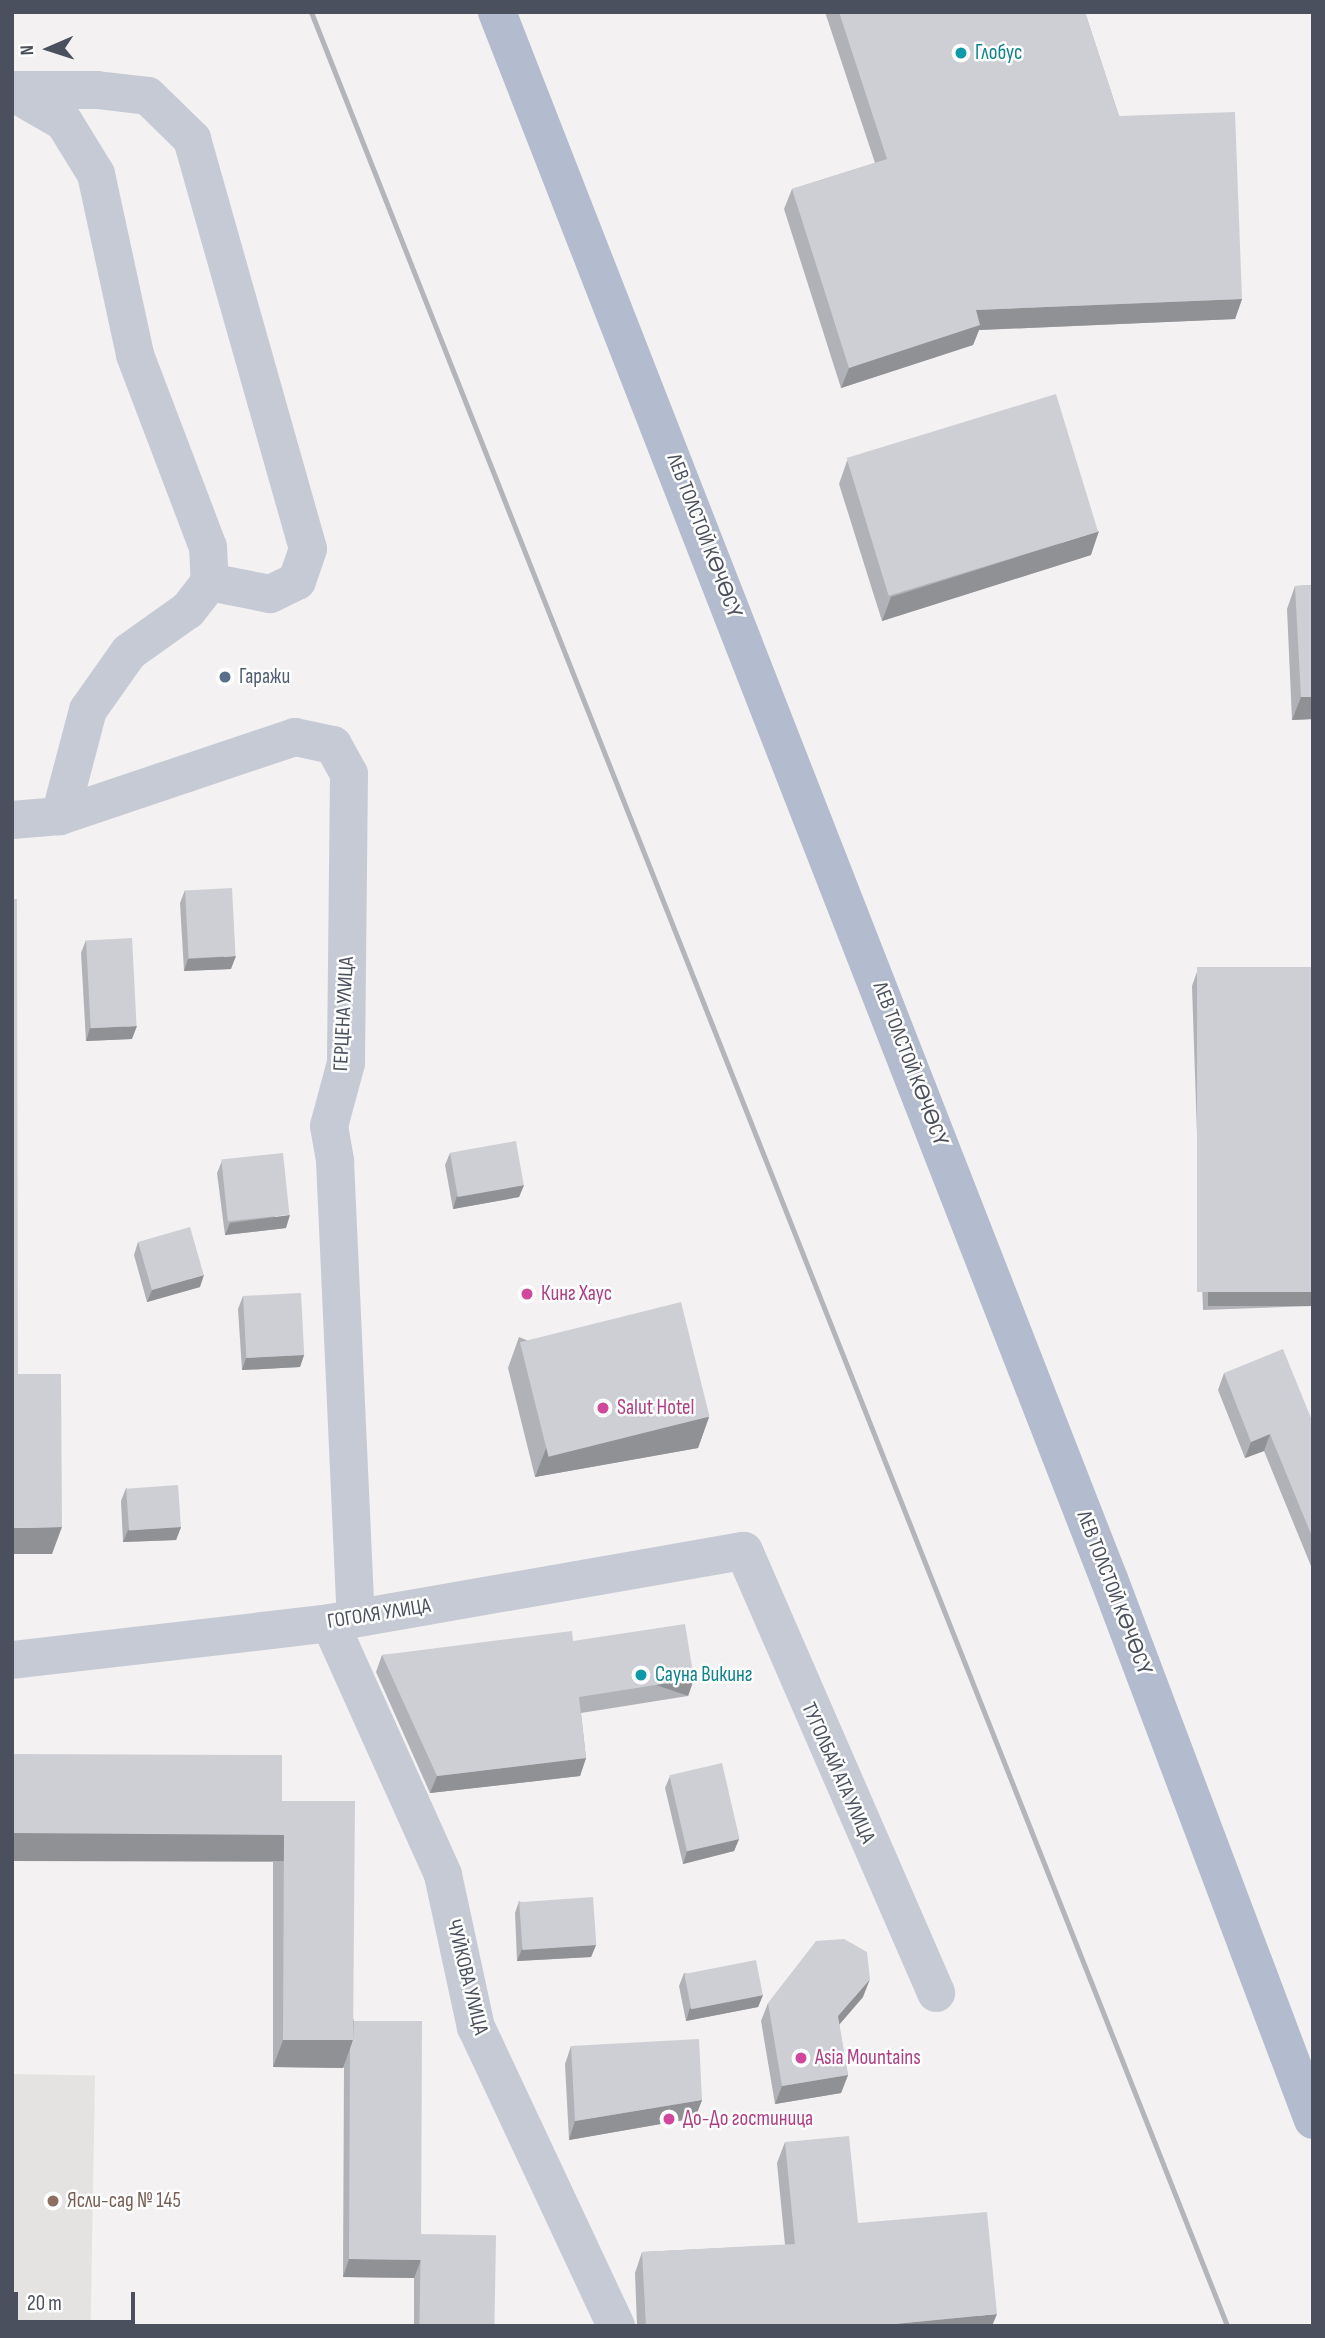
<!DOCTYPE html>
<html>
<head>
<meta charset="utf-8">
<style>
	body { margin:0 }
	#map { position:relative; width:1325px; height:2338px; overflow:hidden; background:#f3f1f1; font-family:"Sofia Sans Condensed",sans-serif }
	div>[style] { position:absolute }
	.education>* { inset:0; background:#e4e3e2; transform-origin:0 0 }
	.minor>* { height:38px; margin:-19px; padding:0 19px; transform-origin:19px; border-radius:19px; background:#c6cad5 }
	.primary>* { height:38px; margin:-19px; padding:0 19px; transform-origin:19px; border-radius:19px; background:#b3bbce }
	.rail>* { height:5px; margin:-2.5px; padding:0 2.5px; transform-origin:2.5px; border-radius:2.5px; background:#b4b5bb }
	.wall>* { inset:0; background:#b1b2b7 }
	.shaded-wall>* { inset:0; background:#909195; transform-origin:0 0 }
	.building>* { inset:0; background:#cecfd5; transform-origin:0 0 }
	.dots>* { width:19px; height:19px; translate:-50% -50%; box-sizing:border-box; border:4px solid #fff; border-radius:50% }
	span { translate:-50% -50%; white-space:nowrap; text-align:center; line-height:1.15; -webkit-text-stroke:5px #fff; paint-order:stroke }
	.culture-label { font-size:21px; color:#0d838f }
	.left { translate:0 -50%; text-align:left }
	.street-label { font-size:21px; color:#4a505d }
	.service-label { font-size:21px; color:#4e5e75 }
	.hotel-label { font-size:21px; color:#b23c85 }
	.education-label { font-size:21px; color:#785e54 }
	.frame { position:absolute; inset:0; border:14px solid #4a505d; pointer-events:none }
	.north { position:absolute; left:14px; top:14px; width:70px; height:70px; -webkit-text-stroke:5px #fff; paint-order:stroke; rotate:267deg; font-size:19px; font-weight:700; line-height:28px; text-align:center; color:#4a505d }
	.north::after { content:''; display:block; margin:auto; width:24px; height:32px; background:#4a505d; clip-path:polygon(50% 0,100% 100%,50% 72%,0 100%) }
	.scale { position:absolute; left:14px; top:2292px; width:121px; height:32px; box-sizing:border-box; border:4px solid #4a505d; border-top:0; padding-left:9px; font-size:21px; line-height:24px; white-space:nowrap; color:#4a505d; -webkit-text-stroke:5px #fff; paint-order:stroke }
</style>
</head>
<body>
<div id="map">
	<div class="education">
		<div style="left:12px;top:2074px;width:83px;height:252px;rotate:1deg"></div>
	</div>
	<div class="minor">
		<div style="left:12px;top:90px;width:85px"></div>
		<div style="left:97px;top:90px;width:51px;rotate:6.7deg"></div>
		<div style="left:148px;top:96px;width:62px;rotate:44.3deg"></div>
		<div style="left:192px;top:139px;width:426px;rotate:74.2deg"></div>
		<div style="left:308px;top:549px;width:34px;rotate:109deg"></div>
		<div style="left:297px;top:581px;width:30px;rotate:154deg"></div>
		<div style="left:270px;top:594px;width:61px;rotate:-168.7deg"></div>
		<div style="left:12px;top:92px;width:60px;rotate:30deg"></div>
		<div style="left:64px;top:122px;width:61px;rotate:58.4deg"></div>
		<div style="left:96px;top:174px;width:185px;rotate:77.8deg"></div>
		<div style="left:135px;top:355px;width:205px;rotate:69.2deg"></div>
		<div style="left:208px;top:547px;width:35px;rotate:87deg"></div>
		<div style="left:210px;top:582px;width:36px;rotate:128deg"></div>
		<div style="left:188px;top:610px;width:72px;rotate:144.6deg"></div>
		<div style="left:129px;top:652px;width:71px;rotate:125.3deg"></div>
		<div style="left:88px;top:710px;width:110px;rotate:104.8deg"></div>
		<div style="left:12px;top:820px;width:48px;rotate:-4.8deg"></div>
		<div style="left:60px;top:816px;width:248px;rotate:-18.6deg"></div>
		<div style="left:295px;top:737px;width:39px;rotate:12deg"></div>
		<div style="left:333px;top:745px;width:33px;rotate:61deg"></div>
		<div style="left:349px;top:774px;width:289px;rotate:90.6deg"></div>
		<div style="left:346px;top:1063px;width:65px;rotate:105.1deg"></div>
		<div style="left:329px;top:1126px;width:36px;rotate:80deg"></div>
		<div style="left:335px;top:1161px;width:457px;rotate:87.4deg"></div>
		<div style="left:330px;top:1623px;width:276px;rotate:65.8deg"></div>
		<div style="left:443px;top:1875px;width:156px;rotate:77.8deg"></div>
		<div style="left:476px;top:2027px;width:330px;rotate:64.9deg"></div>
		<div style="left:12px;top:1660px;width:320px;rotate:-6.6deg"></div>
		<div style="left:330px;top:1623px;width:420px;rotate:-9.9deg"></div>
		<div style="left:744px;top:1551px;width:482px;rotate:66.5deg"></div>
	</div>
	<div class="primary">
		<div style="left:497px;top:12px;width:1682px;rotate:68.67deg"></div>
		<div style="left:1109px;top:1579px;width:578px;rotate:69.34deg"></div>
	</div>
	<div class="rail">
		<div style="left:311px;top:12px;width:2489px;rotate:68.4deg"></div>
	</div>
	<div class="wall">
		<div style="clip-path:polygon(825px 12px,1085px 12px,1119px 116px,1242px 299px,1235px 319px,979px 330px,973px 345px,841px 388px,784px 209px,792px 189px,875px 163px)"></div>
		<div style="clip-path:polygon(847px 461px,1091px 555px,882px 621px,839px 484px)"></div>
		<div style="clip-path:polygon(1313px 585px,1313px 719px,1292px 720px,1287px 609px,1295px 586px)"></div>
		<div style="clip-path:polygon(185px 890px,231px 969px,184px 971px,180px 903px)"></div>
		<div style="clip-path:polygon(86px 940px,132px 1039px,86px 1041px,81px 953px)"></div>
		<div style="clip-path:polygon(1197px 972px,1313px 1306px,1203px 1310px,1192px 986px)"></div>
		<div style="clip-path:polygon(450px 1153px,524px 1185px,519px 1197px,453px 1209px,445px 1165px)"></div>
		<div style="clip-path:polygon(222px 1161px,286px 1228px,225px 1235px,217px 1173px)"></div>
		<div style="clip-path:polygon(138px 1242px,200px 1287px,147px 1302px,134px 1255px)"></div>
		<div style="clip-path:polygon(243px 1296px,304px 1355px,300px 1367px,242px 1370px,238px 1309px)"></div>
		<div style="clip-path:polygon(519px 1337px,709px 1417px,698px 1448px,535px 1477px,508px 1368px)"></div>
		<div style="clip-path:polygon(1224px 1373px,1311px 1418px,1313px 1417px,1313px 1571px,1264px 1451px,1245px 1458px,1218px 1390px)"></div>
		<div style="clip-path:polygon(126px 1488px,181px 1527px,176px 1540px,123px 1542px,121px 1501px)"></div>
		<div style="clip-path:polygon(573px 1641px,688px 1696px,581px 1713px,586px 1758px,580px 1776px,430px 1793px,376px 1672px,382px 1655px)"></div>
		<div style="clip-path:polygon(12px 1754px,282px 1801px,354px 2021px,421px 2235px,496px 2326px,414px 2326px,414px 2278px,343px 2277px,344px 2067px,343px 2068px,273px 2067px,273px 1862px,12px 1861px)"></div>
		<div style="clip-path:polygon(670px 1776px,739px 1839px,734px 1851px,683px 1864px,665px 1788px)"></div>
		<div style="clip-path:polygon(519px 1901px,596px 1945px,591px 1957px,517px 1961px,515px 1913px)"></div>
		<div style="clip-path:polygon(684px 1973px,763px 1995px,758px 2007px,686px 2021px,679px 1986px)"></div>
		<div style="clip-path:polygon(863px 1997px,839px 2025px,848px 2075px,841px 2093px,775px 2104px,761px 2021px,768px 2003px)"></div>
		<div style="clip-path:polygon(571px 2046px,702px 2100px,695px 2118px,569px 2140px,565px 2064px)"></div>
		<div style="clip-path:polygon(785px 2142px,858px 2223px,992px 2326px,637px 2326px,635px 2273px,642px 2252px,785px 2245px,777px 2163px)"></div>
	</div>
	<div class="shaded-wall">
		<div style="clip-path:polygon(1242px 299px,1235px 319px,979px 330px,973px 345px,841px 388px,849px 368px,976px 310px)"></div>
		<div style="clip-path:polygon(1099px 531px,1091px 555px,882px 621px,891px 597px)"></div>
		<div style="clip-path:polygon(1301px 697px,1313px 697px,1313px 719px,1292px 720px)"></div>
		<div style="clip-path:polygon(236px 956px,231px 969px,184px 971px,188px 959px)"></div>
		<div style="clip-path:polygon(137px 1026px,132px 1039px,86px 1041px,90px 1028px)"></div>
		<div style="clip-path:polygon(524px 1185px,519px 1197px,453px 1209px,457px 1196px)"></div>
		<div style="clip-path:polygon(290px 1215px,286px 1228px,225px 1235px,230px 1223px)"></div>
		<div style="clip-path:polygon(204px 1275px,200px 1287px,147px 1302px,152px 1290px)"></div>
		<div style="left:1313px;top:1292px;width:14px;height:105px;rotate:90deg"></div>
		<div style="clip-path:polygon(304px 1355px,300px 1367px,242px 1370px,246px 1358px)"></div>
		<div style="clip-path:polygon(709px 1417px,698px 1448px,535px 1477px,547px 1446px)"></div>
		<div style="clip-path:polygon(1270px 1434px,1264px 1451px,1245px 1458px,1251px 1442px)"></div>
		<div style="clip-path:polygon(62px 1527px,52px 1554px,12px 1554px,12px 1528px)"></div>
		<div style="clip-path:polygon(181px 1527px,176px 1540px,123px 1542px,128px 1530px)"></div>
		<div style="left:694px;top:1679px;width:18px;height:116px;rotate:109deg"></div>
		<div style="clip-path:polygon(586px 1758px,580px 1776px,430px 1793px,437px 1776px)"></div>
		<div style="left:12px;top:1833px;width:272px;height:28px"></div>
		<div style="clip-path:polygon(739px 1839px,734px 1851px,683px 1864px,687px 1851px)"></div>
		<div style="clip-path:polygon(596px 1945px,591px 1957px,517px 1961px,522px 1949px)"></div>
		<div style="clip-path:polygon(870px 1979px,863px 1997px,831px 2034px,838px 2016px)"></div>
		<div style="clip-path:polygon(763px 1995px,758px 2007px,686px 2021px,690px 2008px)"></div>
		<div style="clip-path:polygon(283px 2040px,353px 2040px,343px 2068px,273px 2067px)"></div>
		<div style="clip-path:polygon(848px 2075px,841px 2093px,775px 2104px,782px 2086px)"></div>
		<div style="clip-path:polygon(702px 2100px,695px 2118px,569px 2140px,575px 2121px)"></div>
		<div style="clip-path:polygon(349px 2259px,421px 2260px,414px 2278px,343px 2277px)"></div>
		<div style="clip-path:polygon(997px 2314px,992px 2326px,894px 2326px,895px 2324px)"></div>
	</div>
	<div class="building">
		<div style="clip-path:polygon(839px 12px,1085px 12px,1119px 116px,1235px 112px,1242px 299px,976px 310px,980px 325px,849px 368px,792px 189px,887px 159px)"></div>
		<div style="left:1056px;top:394px;width:144px;height:219px;rotate:73deg"></div>
		<div style="clip-path:polygon(1313px 585px,1313px 697px,1301px 697px,1295px 586px)"></div>
		<div style="left:232px;top:888px;width:68px;height:47px;rotate:87deg"></div>
		<div style="clip-path:polygon(12px 899px,17px 899px,18px 1374px,61px 1374px,62px 1527px,12px 1528px)"></div>
		<div style="left:132px;top:938px;width:88px;height:46px;rotate:87deg"></div>
		<div style="left:1313px;top:967px;width:325px;height:116px;rotate:90deg"></div>
		<div style="left:516px;top:1141px;width:45px;height:67px;rotate:80deg"></div>
		<div style="left:283px;top:1153px;width:62px;height:62px;rotate:84deg"></div>
		<div style="left:190px;top:1227px;width:50px;height:54px;rotate:74deg"></div>
		<div style="left:301px;top:1293px;width:62px;height:58px;rotate:87deg"></div>
		<div style="left:681px;top:1302px;width:118px;height:166px;rotate:76deg"></div>
		<div style="clip-path:polygon(1283px 1349px,1311px 1418px,1313px 1417px,1313px 1539px,1270px 1434px,1251px 1442px,1224px 1373px)"></div>
		<div style="left:178px;top:1485px;width:42px;height:52px;rotate:86deg"></div>
		<div style="clip-path:polygon(685px 1624px,694px 1679px,579px 1697px,586px 1758px,437px 1776px,382px 1655px,572px 1631px,573px 1641px)"></div>
		<div style="clip-path:polygon(12px 1754px,282px 1755px,282px 1801px,355px 1801px,353px 2040px,283px 2040px,284px 1835px,12px 1833px)"></div>
		<div style="left:722px;top:1763px;width:78px;height:54px;rotate:77deg"></div>
		<div style="left:593px;top:1897px;width:48px;height:74px;rotate:86deg"></div>
		<div style="clip-path:polygon(844px 1939px,867px 1952px,870px 1979px,838px 2016px,848px 2075px,782px 2086px,768px 2003px,816px 1941px)"></div>
		<div style="left:756px;top:1960px;width:36px;height:73px;rotate:79deg"></div>
		<div style="clip-path:polygon(354px 2021px,422px 2021px,421px 2260px,349px 2259px,350px 2049px,353px 2040px)"></div>
		<div style="clip-path:polygon(699px 2039px,702px 2100px,575px 2121px,571px 2046px)"></div>
		<div style="clip-path:polygon(849px 2136px,858px 2223px,987px 2212px,997px 2314px,895px 2324px,895px 2326px,646px 2326px,642px 2252px,795px 2244px,785px 2142px)"></div>
		<div style="left:421px;top:2234px;width:75px;height:92px;rotate:1deg"></div>
	</div>
	<div class="dots">
		<div style="left:961px;top:53px;background:#0f9aa8"></div>
		<div style="left:225px;top:677px;background:#5c6f8a"></div>
		<div style="left:527px;top:1294px;background:#d1479c"></div>
		<div style="left:603px;top:1408px;background:#d1479c"></div>
		<div style="left:641px;top:1675px;background:#0f9aa8"></div>
		<div style="left:801px;top:2058px;background:#d1479c"></div>
		<div style="left:669px;top:2119px;background:#d1479c"></div>
		<div style="left:53px;top:2201px;background:#8d6e63"></div>
	</div>
	<div class="culture-label">
		<span class="left" style="left:975px;top:53px">Глобус</span>
		<span class="left" style="left:655px;top:1675px">Сауна Викинг</span>
	</div>
	<div class="street-label">
		<span style="left:704px;top:536px;rotate:69deg">ЛЕВ ТОЛСТОЙ КӨЧӨСҮ</span>
		<span style="left:344px;top:1014px;rotate:-87deg">ГЕРЦЕНА УЛИЦА</span>
		<span style="left:910px;top:1064px;rotate:69deg">ЛЕВ ТОЛСТОЙ КӨЧӨСҮ</span>
		<span style="left:1114px;top:1593px;rotate:69deg">ЛЕВ ТОЛСТОЙ КӨЧӨСҮ</span>
		<span style="left:379px;top:1614px;rotate:-9deg">ГОГОЛЯ УЛИЦА</span>
		<span style="left:838px;top:1773px;rotate:66deg">ТУГОЛБАЙ АТА УЛИЦА</span>
		<span style="left:467px;top:1977px;rotate:76deg">ЧУЙКОВА УЛИЦА</span>
	</div>
	<div class="service-label">
		<span class="left" style="left:239px;top:677px">Гаражи</span>
	</div>
	<div class="hotel-label">
		<span class="left" style="left:541px;top:1294px">Кинг Хаус</span>
		<span class="left" style="left:617px;top:1408px">Salut Hotel</span>
		<span class="left" style="left:815px;top:2058px">Asia Mountains</span>
		<span class="left" style="left:683px;top:2119px">До-До гостиница</span>
	</div>
	<div class="education-label">
		<span class="left" style="left:67px;top:2201px">Ясли-сад № 145</span>
	</div>
	<div class="frame"></div>
	<div class="north">N</div>
	<div class="scale">20 m</div>
</div>
</body>
</html>
